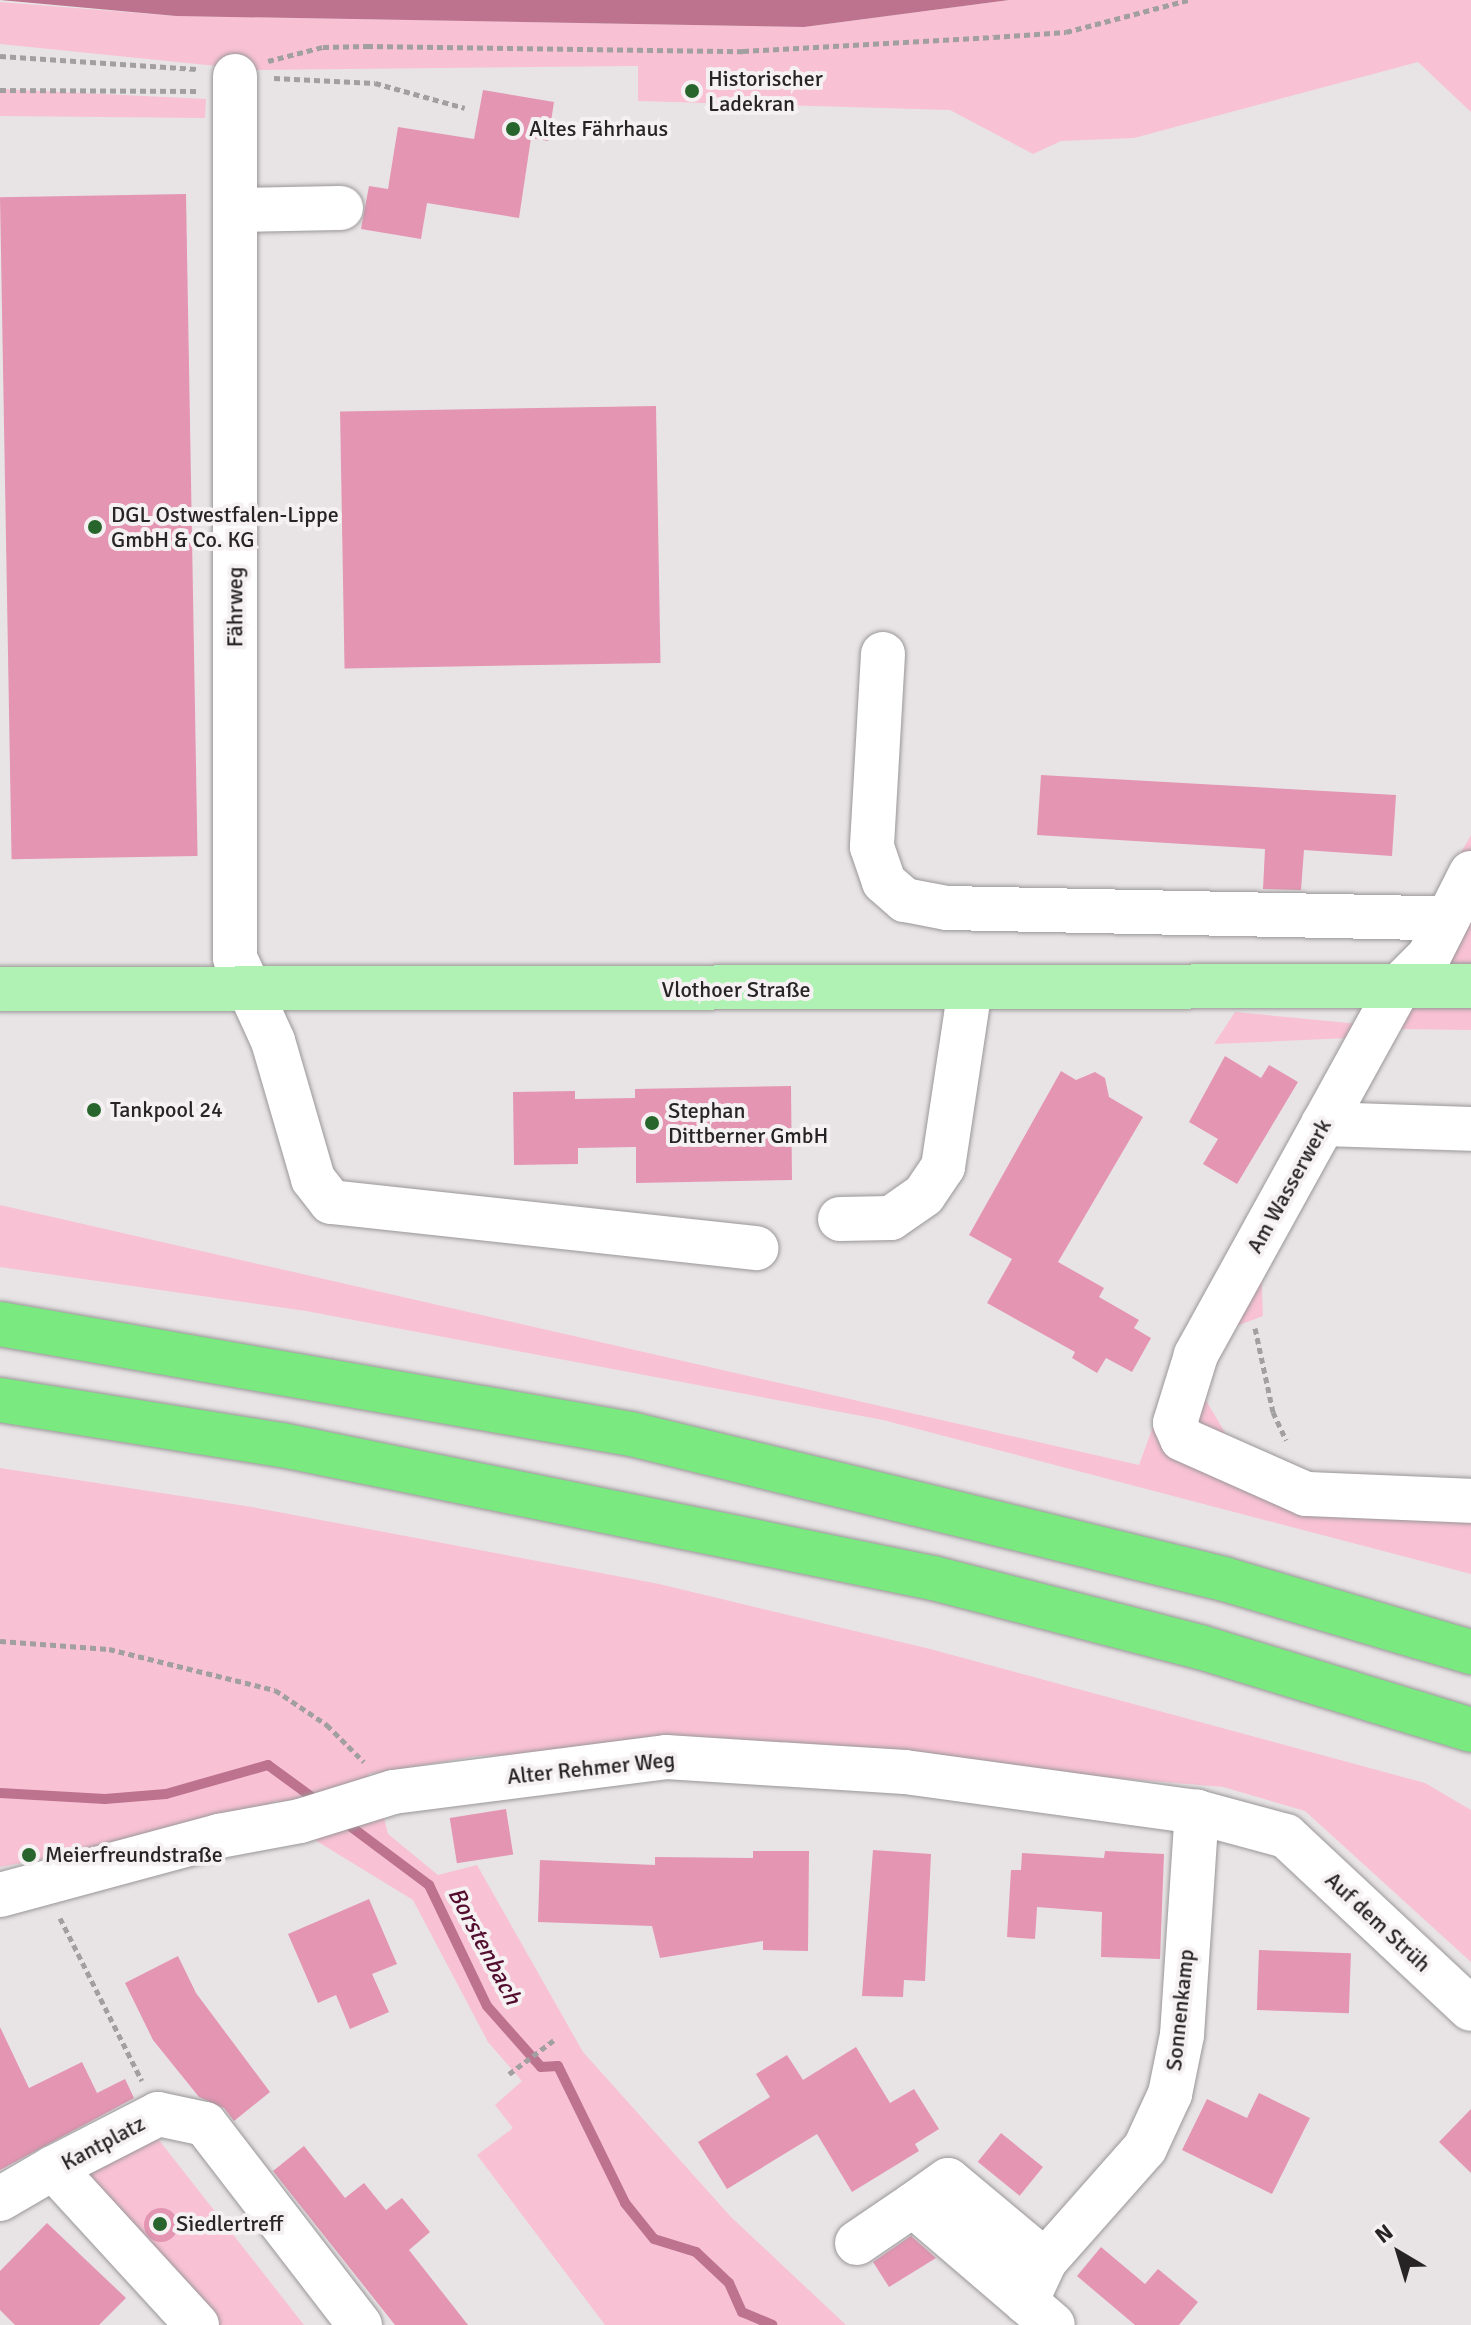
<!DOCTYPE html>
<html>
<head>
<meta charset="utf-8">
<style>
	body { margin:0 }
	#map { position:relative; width:1471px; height:2325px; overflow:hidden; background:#e8e4e5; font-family:Signika,sans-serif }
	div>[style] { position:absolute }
	.green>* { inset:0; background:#f8c1d4 }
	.water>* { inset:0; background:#bd728e }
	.stream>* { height:10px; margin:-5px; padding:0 5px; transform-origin:5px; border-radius:5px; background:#bd728e }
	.building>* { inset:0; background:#e495b2; transform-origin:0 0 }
	.round { border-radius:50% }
	.path>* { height:5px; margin-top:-2.5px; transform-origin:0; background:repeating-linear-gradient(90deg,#a29fa0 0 6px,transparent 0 10px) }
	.roads { filter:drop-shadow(0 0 2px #9a9798) drop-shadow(0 0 2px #9a9798) }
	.minor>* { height:44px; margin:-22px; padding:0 22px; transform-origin:22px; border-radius:22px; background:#fff }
	.major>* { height:44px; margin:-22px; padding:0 22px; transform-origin:22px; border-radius:22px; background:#aff2b3 }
	.highway>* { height:44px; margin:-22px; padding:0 22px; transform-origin:22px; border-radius:22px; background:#79e980 }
	.dots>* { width:22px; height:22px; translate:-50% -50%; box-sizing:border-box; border:4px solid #f5f1f2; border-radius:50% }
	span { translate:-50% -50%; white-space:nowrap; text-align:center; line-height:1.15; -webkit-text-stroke:8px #f5f1f2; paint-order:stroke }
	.poi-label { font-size:22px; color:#262425 }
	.left { translate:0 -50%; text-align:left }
	.street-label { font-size:22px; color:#262425 }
	.water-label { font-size:24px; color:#530e2f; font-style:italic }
	.north { position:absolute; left:1359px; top:2213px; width:80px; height:80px; -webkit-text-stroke:6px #f5f1f2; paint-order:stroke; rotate:322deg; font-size:22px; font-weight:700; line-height:32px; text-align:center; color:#262425 }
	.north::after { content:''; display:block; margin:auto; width:28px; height:36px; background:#262425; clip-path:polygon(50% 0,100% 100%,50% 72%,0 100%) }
</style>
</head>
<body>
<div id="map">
	<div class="green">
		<div style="clip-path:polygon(1009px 0,1471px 0,1471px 112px,1418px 62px,1134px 138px,1061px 141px,1033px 154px,950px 110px,638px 101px,638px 66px,256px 70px,0 44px,0 2px,176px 16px,804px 27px)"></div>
		<div style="clip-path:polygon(0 89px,206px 99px,205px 118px,0 116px)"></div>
		<div style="clip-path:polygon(1471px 835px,1471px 1030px,1400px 1029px,1261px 1267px,1263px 1316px,1218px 1333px,1202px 1394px,1226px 1434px,1261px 1460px,1308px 1483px,1471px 1489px,1471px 1574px,883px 1420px,306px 1311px,0 1267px,0 1205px,1139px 1465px,1188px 1331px,1349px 1038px,1214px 1044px,1235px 1012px,1400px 1028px,1466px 925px,1420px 925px)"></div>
		<div style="clip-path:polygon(0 1468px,252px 1507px,659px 1584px,930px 1649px,1425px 1783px,1471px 1810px,1471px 1962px,1305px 1811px,1223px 1787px,911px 1761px,670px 1749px,478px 1756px,368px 1774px,375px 1782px,388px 1834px,438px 1875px,477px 1865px,583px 2052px,731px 2217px,846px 2325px,605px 2325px,477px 2155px,513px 2128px,495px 2105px,522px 2081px,488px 2042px,413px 1900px,297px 1829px,277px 1801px,212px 1828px,0 1867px)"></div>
		<div style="clip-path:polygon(144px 2121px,304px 2325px,197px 2325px,54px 2169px)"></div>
	</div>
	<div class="water">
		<div style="clip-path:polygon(0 0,1009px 0,804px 27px,176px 16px)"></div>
	</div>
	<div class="stream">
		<div style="left:0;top:1793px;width:105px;rotate:3.3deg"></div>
		<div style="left:105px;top:1799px;width:61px;rotate:-4.7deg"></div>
		<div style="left:166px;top:1794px;width:106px;rotate:-15.9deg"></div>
		<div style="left:268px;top:1765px;width:64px;rotate:36.2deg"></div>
		<div style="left:342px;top:1820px;width:109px;rotate:36.8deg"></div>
		<div style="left:429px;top:1885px;width:134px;rotate:64.4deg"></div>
		<div style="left:487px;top:2006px;width:81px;rotate:48.5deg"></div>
		<div style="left:541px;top:2067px;width:17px;rotate:-3deg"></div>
		<div style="left:558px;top:2066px;width:153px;rotate:63.9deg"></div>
		<div style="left:625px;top:2203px;width:46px;rotate:51.1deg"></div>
		<div style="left:654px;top:2239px;width:44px;rotate:17.2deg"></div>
		<div style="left:696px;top:2252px;width:45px;rotate:43.2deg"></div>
		<div style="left:729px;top:2283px;width:32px;rotate:66deg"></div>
		<div style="left:742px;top:2312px;width:33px;rotate:23deg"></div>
	</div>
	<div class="building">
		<div style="clip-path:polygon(483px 90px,554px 102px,548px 141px,531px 138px,519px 218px,427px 203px,421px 239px,361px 229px,369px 186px,388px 189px,398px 127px,474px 139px)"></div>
		<div style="left:186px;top:194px;width:662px;height:186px;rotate:89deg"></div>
		<div style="left:656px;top:406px;width:257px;height:316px;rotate:89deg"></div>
		<div style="clip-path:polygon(1041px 775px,1396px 795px,1392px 856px,1304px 850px,1301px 890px,1263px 889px,1265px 849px,1037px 835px)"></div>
		<div style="clip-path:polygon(1225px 1056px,1261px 1078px,1269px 1065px,1298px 1082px,1237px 1184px,1203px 1164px,1218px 1139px,1189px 1122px)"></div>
		<div style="clip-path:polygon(1061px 1071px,1076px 1080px,1095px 1072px,1105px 1078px,1109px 1097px,1143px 1117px,1058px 1262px,1104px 1288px,1099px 1297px,1139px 1320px,1134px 1328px,1151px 1338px,1132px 1372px,1106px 1358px,1097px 1373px,1072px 1358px,1075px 1352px,987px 1303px,1012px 1259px,969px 1235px)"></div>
		<div style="clip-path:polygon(791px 1086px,792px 1180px,636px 1183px,636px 1147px,578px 1148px,578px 1164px,514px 1165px,513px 1092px,575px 1091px,575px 1099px,635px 1098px,635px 1089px)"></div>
		<div style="left:506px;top:1809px;width:46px;height:57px;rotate:81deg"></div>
		<div style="clip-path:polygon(873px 1850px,931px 1854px,925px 1981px,904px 1980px,903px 1997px,862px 1996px)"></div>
		<div style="clip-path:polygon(753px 1851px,809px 1851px,808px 1951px,763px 1950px,763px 1941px,660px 1958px,652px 1926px,538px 1922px,540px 1860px,655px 1865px,655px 1857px,753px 1858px)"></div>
		<div style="clip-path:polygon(1105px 1851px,1164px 1854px,1160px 1959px,1101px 1957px,1102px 1912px,1037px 1907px,1035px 1939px,1007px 1937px,1011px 1870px,1021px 1870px,1022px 1853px,1104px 1858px)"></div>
		<div style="clip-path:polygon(369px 1899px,397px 1964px,372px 1974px,389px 2012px,350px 2029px,336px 1995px,318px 2003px,288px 1934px)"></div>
		<div style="left:1259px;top:1950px;width:92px;height:60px;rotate:2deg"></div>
		<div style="clip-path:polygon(178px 1956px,196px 1993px,270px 2092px,234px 2121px,224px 2108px,199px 2097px,153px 2040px,125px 1983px)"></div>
		<div style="clip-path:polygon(0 2027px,29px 2088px,82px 2062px,97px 2093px,125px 2079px,134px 2098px,0 2170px)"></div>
		<div style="clip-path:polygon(856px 2047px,890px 2103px,914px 2089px,939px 2129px,915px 2144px,919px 2151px,852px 2192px,817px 2134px,727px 2189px,698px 2142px,770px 2097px,756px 2074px,787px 2055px,803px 2080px)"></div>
		<div style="clip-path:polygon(1259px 2093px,1310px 2118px,1272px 2194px,1182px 2150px,1207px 2099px,1247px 2118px)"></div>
		<div style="clip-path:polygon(1471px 2109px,1471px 2173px,1439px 2142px)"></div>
		<div style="left:1001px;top:2133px;width:54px;height:37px;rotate:39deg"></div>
		<div style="clip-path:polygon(304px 2146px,345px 2198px,364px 2183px,386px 2210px,402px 2198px,430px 2232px,409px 2250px,468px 2325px,395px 2325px,273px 2171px)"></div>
		<div class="round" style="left:144px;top:2208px;width:34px;height:34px"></div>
		<div style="clip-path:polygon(47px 2223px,126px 2298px,99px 2325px,15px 2325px,0 2310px,0 2271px)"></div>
		<div style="clip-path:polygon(911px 2236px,936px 2258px,889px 2287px,873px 2262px)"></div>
		<div style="clip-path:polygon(1101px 2247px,1145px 2284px,1158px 2269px,1198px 2302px,1179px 2325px,1135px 2325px,1077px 2276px)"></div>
	</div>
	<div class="path">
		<div style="left:0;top:56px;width:197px;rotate:3.8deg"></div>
		<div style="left:268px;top:61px;width:57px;rotate:-14.3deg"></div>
		<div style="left:323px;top:47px;width:44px;rotate:-1.3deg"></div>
		<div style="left:367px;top:46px;width:376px;rotate:0.8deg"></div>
		<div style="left:743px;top:51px;width:251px;rotate:-3.2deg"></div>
		<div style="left:994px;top:37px;width:72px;rotate:-4deg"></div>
		<div style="left:1066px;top:32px;width:126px;rotate:-14.7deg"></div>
		<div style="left:274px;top:78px;width:101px;rotate:2.8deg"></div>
		<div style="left:375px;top:83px;width:93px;rotate:15.5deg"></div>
		<div style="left:0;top:90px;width:197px;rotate:0.3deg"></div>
		<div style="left:1255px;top:1328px;width:86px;rotate:77.9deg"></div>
		<div style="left:1273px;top:1412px;width:31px;rotate:65deg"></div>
		<div style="left:0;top:1641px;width:109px;rotate:4.2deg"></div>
		<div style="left:109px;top:1649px;width:171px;rotate:13.9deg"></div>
		<div style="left:275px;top:1690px;width:63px;rotate:33.9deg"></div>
		<div style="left:327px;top:1725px;width:52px;rotate:45deg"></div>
		<div style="left:60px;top:1918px;width:182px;rotate:63.3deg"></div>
		<div style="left:509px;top:2074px;width:56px;rotate:-37.1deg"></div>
	</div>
	<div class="roads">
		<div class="minor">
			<div style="left:235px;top:76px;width:882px;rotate:90deg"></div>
			<div style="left:235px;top:958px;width:91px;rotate:65.4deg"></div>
			<div style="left:273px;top:1041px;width:144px;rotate:73.8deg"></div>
			<div style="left:313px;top:1179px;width:29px;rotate:52deg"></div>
			<div style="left:331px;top:1202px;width:428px;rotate:6.2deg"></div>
			<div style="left:235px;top:210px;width:106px;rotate:-1.1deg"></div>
			<div style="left:883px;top:654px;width:193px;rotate:93.3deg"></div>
			<div style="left:872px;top:847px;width:37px;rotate:71deg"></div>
			<div style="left:884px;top:882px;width:28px;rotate:41deg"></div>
			<div style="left:905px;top:900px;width:43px;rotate:10.8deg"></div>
			<div style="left:947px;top:908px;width:498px;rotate:1.2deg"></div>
			<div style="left:1471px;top:873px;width:93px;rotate:116.8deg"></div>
			<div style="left:1429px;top:956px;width:41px;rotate:135deg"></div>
			<div style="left:1400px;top:985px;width:423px;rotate:118.9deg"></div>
			<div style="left:1196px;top:1355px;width:71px;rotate:107.2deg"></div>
			<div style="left:1175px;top:1423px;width:17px;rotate:66deg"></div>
			<div style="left:1182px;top:1439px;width:136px;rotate:23.9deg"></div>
			<div style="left:1306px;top:1494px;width:165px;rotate:2.4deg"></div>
			<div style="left:1323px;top:1124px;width:148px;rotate:1.9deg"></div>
			<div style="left:840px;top:1219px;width:51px;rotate:-1.1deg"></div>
			<div style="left:891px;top:1218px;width:40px;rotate:-34.9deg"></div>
			<div style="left:924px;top:1195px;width:34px;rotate:-56deg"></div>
			<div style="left:943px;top:1167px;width:180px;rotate:-81.4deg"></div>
			<div style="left:0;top:1895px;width:227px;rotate:-15.1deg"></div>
			<div style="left:219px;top:1836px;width:82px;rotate:-10.5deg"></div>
			<div style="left:300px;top:1821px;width:97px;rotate:-17.3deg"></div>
			<div style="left:393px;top:1792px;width:275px;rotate:-7.3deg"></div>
			<div style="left:666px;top:1757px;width:239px;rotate:3.6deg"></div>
			<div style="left:905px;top:1772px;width:295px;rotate:7.8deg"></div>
			<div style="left:1197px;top:1812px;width:92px;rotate:15.1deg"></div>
			<div style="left:1286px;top:1836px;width:253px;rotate:43.1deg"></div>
			<div style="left:0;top:2199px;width:61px;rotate:-30.3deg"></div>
			<div style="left:857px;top:2243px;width:68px;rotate:-34.2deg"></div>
			<div style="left:1045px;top:2261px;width:126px;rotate:-140.1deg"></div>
			<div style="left:948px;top:2180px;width:43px;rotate:144.5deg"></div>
			<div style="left:913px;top:2205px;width:184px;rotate:40.6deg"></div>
			<div style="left:1026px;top:2302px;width:45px;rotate:-65.1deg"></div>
			<div style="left:1045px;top:2261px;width:151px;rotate:-48.5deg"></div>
			<div style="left:1145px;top:2148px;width:60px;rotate:-65.2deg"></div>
			<div style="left:1170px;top:2094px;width:60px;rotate:-78.5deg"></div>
			<div style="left:1182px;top:2035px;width:224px;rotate:-86.2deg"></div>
			<div style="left:197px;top:2325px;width:213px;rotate:-132.5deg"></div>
			<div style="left:53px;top:2168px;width:118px;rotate:-27.2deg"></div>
			<div style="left:158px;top:2114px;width:48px;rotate:12deg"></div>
			<div style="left:205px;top:2124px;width:254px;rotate:52.4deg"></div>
		</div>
		<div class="major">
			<div style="left:0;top:989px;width:1471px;rotate:-0.12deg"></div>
		</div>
		<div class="highway">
			<div style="left:0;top:1324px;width:641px;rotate:9.89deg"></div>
			<div style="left:631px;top:1434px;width:610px;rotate:13.74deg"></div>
			<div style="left:1224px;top:1579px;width:258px;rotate:16.5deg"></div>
			<div style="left:0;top:1400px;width:286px;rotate:9.1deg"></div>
			<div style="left:282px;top:1445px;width:664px;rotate:11.55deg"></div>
			<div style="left:933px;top:1578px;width:276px;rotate:14.5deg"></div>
			<div style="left:1200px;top:1647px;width:283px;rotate:17deg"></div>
		</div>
	</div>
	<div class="dots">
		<div style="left:692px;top:91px;background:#28652d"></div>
		<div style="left:513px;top:129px;background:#28652d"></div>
		<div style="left:95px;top:527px;background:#28652d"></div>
		<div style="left:94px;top:1110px;background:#28652d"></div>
		<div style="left:652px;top:1123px;background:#28652d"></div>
		<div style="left:29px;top:1855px;background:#28652d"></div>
		<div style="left:160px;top:2224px;background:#28652d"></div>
	</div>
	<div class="poi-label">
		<span class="left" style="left:708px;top:91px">Historischer<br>Ladekran</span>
		<span class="left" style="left:529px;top:129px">Altes Fährhaus</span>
		<span class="left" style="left:111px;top:527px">DGL Ostwestfalen-Lippe<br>GmbH &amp; Co. KG</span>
		<span class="left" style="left:110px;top:1110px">Tankpool 24</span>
		<span class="left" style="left:668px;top:1123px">Stephan<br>Dittberner GmbH</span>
		<span class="left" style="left:45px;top:1855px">Meierfreundstraße</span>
		<span class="left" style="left:176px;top:2224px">Siedlertreff</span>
	</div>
	<div class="street-label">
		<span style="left:235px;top:607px;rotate:-90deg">Fährweg</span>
		<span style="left:736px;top:990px">Vlothoer Straße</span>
		<span style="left:1289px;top:1186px;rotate:-61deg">Am Wasserwerk</span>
		<span style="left:591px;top:1768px;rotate:-6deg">Alter Rehmer Weg</span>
		<span style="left:1378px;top:1922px;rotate:43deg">Auf dem Strüh</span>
		<span style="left:1180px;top:2010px;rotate:-84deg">Sonnenkamp</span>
		<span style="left:103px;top:2143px;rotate:-28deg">Kantplatz</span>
	</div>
	<div class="water-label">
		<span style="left:484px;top:1946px;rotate:62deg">Borstenbach</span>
	</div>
	<div class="north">N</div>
</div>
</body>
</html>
